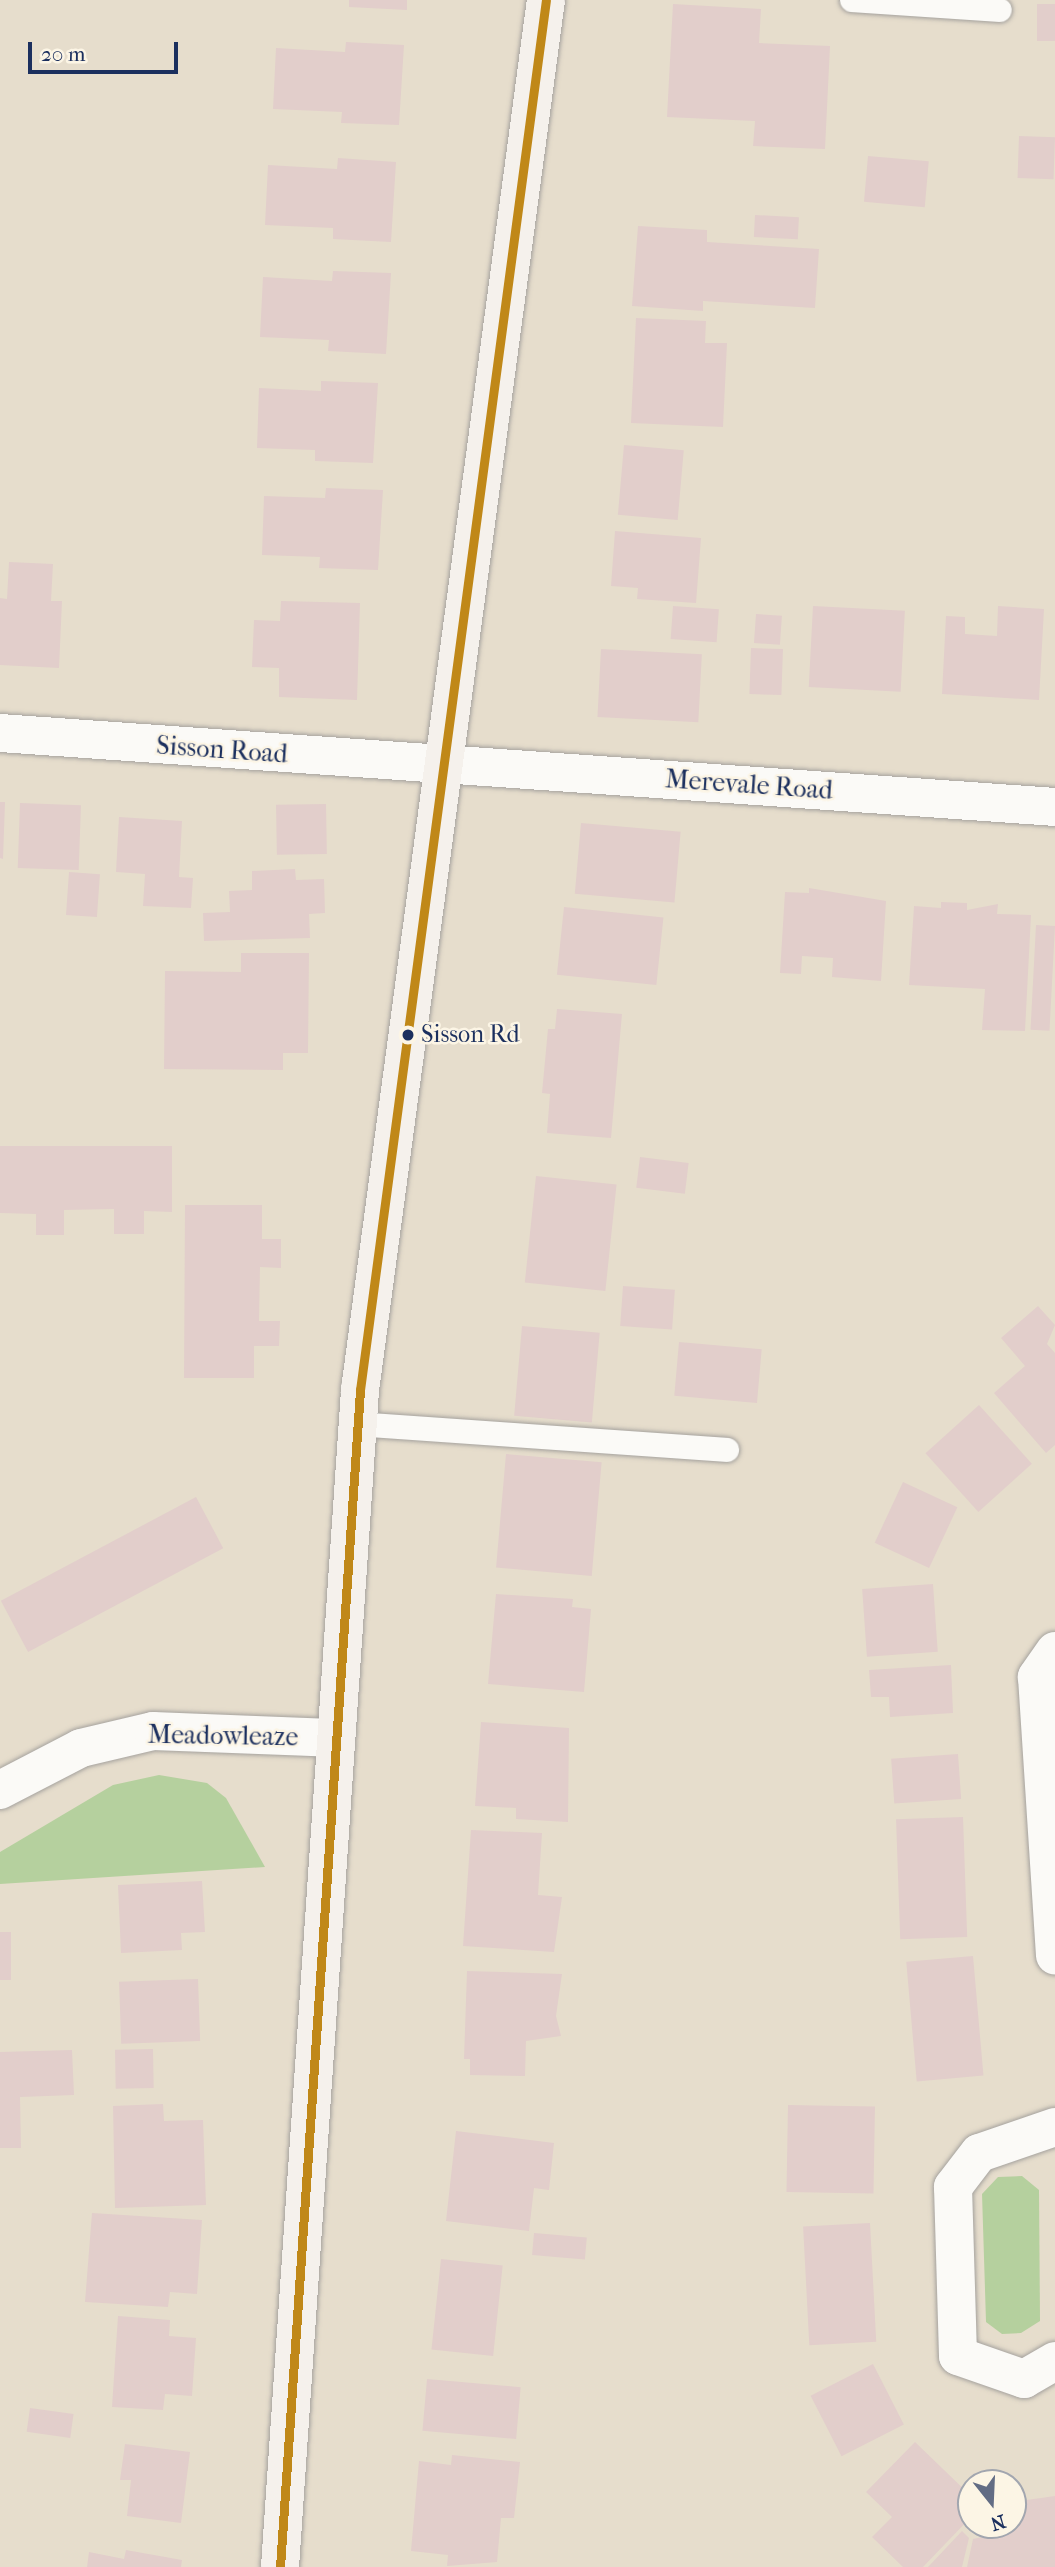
<!DOCTYPE html>
<html>
<head>
<meta charset="utf-8">
<style>
	body { margin:0 }
	#map { position:relative; width:1055px; height:2567px; overflow:hidden; background:#e6ddcc; font-family:"IM FELL French Canon",serif }
	div>[style] { position:absolute }
	.green>* { inset:0; background:#b5d09e }
	.building>* { inset:0; background:#e2cecb; transform-origin:0 0 }
	.roads { filter:drop-shadow(0 0 2px #a5a29e) drop-shadow(0 0 2px #a5a29e) }
	.lane>* { height:24px; margin:-12px; padding:0 12px; transform-origin:12px; border-radius:12px; background:#fbfaf7 }
	.street>* { height:38px; margin:-19px; padding:0 19px; transform-origin:19px; border-radius:19px; background:#fbfaf7 }
	.secondary>* { height:38px; margin:-19px; padding:0 19px; transform-origin:19px; border-radius:19px; background:#f5f1ec }
	.bus-1>* { height:9px; margin:-4.5px; padding:0 4.5px; transform-origin:4.5px; border-radius:4.5px; background:#c08818 }
	.dots>* { width:19px; height:19px; translate:-50% -50%; box-sizing:border-box; border:4px solid #fcf5e5; border-radius:50% }
	span { translate:-50% -50%; white-space:nowrap; text-align:center; line-height:1.15; -webkit-text-stroke:5px #fcf5e5; paint-order:stroke }
	.bus-label { font-size:24px; color:#1b2f5e }
	.left { translate:0 -50%; text-align:left }
	.street-label { font-size:26px; color:#1b2f5e }
	.north { position:absolute; left:957px; top:2469px; width:70px; height:70px; box-sizing:border-box; background:#fcf5e5; border:2px solid #a2a6af; border-radius:50%; rotate:162deg; font-size:19px; font-weight:700; line-height:28px; text-align:center; color:#1b2f5e }
	.north::after { content:''; display:block; margin:auto; width:24px; height:32px; background:#626c84; clip-path:polygon(50% 0,100% 100%,50% 72%,0 100%) }
	.scale { position:absolute; left:28px; top:42px; width:150px; height:32px; box-sizing:border-box; border:4px solid #1b2f5e; border-top:0; padding-left:9px; font-size:21px; line-height:24px; white-space:nowrap; color:#1b2f5e; -webkit-text-stroke:5px #fcf5e5; paint-order:stroke }
</style>
</head>
<body>
<div id="map">
	<div class="green">
		<div style="clip-path:polygon(159px 1775px,207px 1783px,226px 1798px,265px 1867px,0 1884px,0 1852px,113px 1785px)"></div>
		<div style="clip-path:polygon(1022px 2176px,1039px 2190px,1040px 2321px,1021px 2333px,1002px 2334px,986px 2322px,982px 2194px,998px 2177px)"></div>
	</div>
	<div class="building">
		<div style="clip-path:polygon(349px 0,407px 0,407px 10px,349px 7px)"></div>
		<div style="clip-path:polygon(673px 4px,761px 9px,759px 43px,830px 46px,825px 149px,753px 146px,755px 121px,667px 117px)"></div>
		<div style="left:1037px;top:4px;width:18px;height:37px"></div>
		<div style="clip-path:polygon(346px 42px,404px 45px,399px 125px,341px 123px,342px 112px,273px 109px,276px 48px,345px 52px)"></div>
		<div style="left:1019px;top:136px;width:36px;height:42px;rotate:2deg"></div>
		<div style="left:868px;top:156px;width:61px;height:46px;rotate:5deg"></div>
		<div style="clip-path:polygon(338px 158px,396px 162px,391px 242px,333px 239px,333px 228px,265px 225px,268px 165px,337px 169px)"></div>
		<div style="left:755px;top:215px;width:44px;height:22px;rotate:3deg"></div>
		<div style="clip-path:polygon(638px 226px,707px 230px,707px 242px,819px 249px,815px 308px,703px 301px,703px 311px,632px 306px)"></div>
		<div style="clip-path:polygon(333px 271px,391px 273px,386px 354px,328px 351px,329px 340px,260px 337px,263px 277px,332px 281px)"></div>
		<div style="clip-path:polygon(636px 318px,706px 321px,705px 343px,727px 343px,723px 427px,631px 423px)"></div>
		<div style="clip-path:polygon(321px 381px,378px 383px,373px 463px,315px 461px,315px 450px,257px 448px,259px 388px,321px 391px)"></div>
		<div style="left:624px;top:445px;width:60px;height:70px;rotate:5deg"></div>
		<div style="clip-path:polygon(326px 488px,383px 490px,378px 570px,319px 568px,320px 557px,262px 555px,264px 496px,325px 498px)"></div>
		<div style="clip-path:polygon(615px 531px,701px 538px,696px 603px,637px 599px,638px 588px,611px 586px)"></div>
		<div style="clip-path:polygon(9px 562px,53px 564px,51px 601px,62px 601px,59px 668px,0 665px,0 598px,7px 599px)"></div>
		<div style="clip-path:polygon(281px 601px,360px 603px,357px 700px,279px 697px,279px 668px,252px 667px,254px 620px,280px 621px)"></div>
		<div style="left:673px;top:606px;width:46px;height:33px;rotate:4deg"></div>
		<div style="left:813px;top:606px;width:92px;height:81px;rotate:3deg"></div>
		<div style="clip-path:polygon(998px 606px,1044px 609px,1039px 700px,942px 694px,946px 616px,965px 617px,965px 634px,997px 636px)"></div>
		<div style="left:756px;top:614px;width:26px;height:29px;rotate:4deg"></div>
		<div style="left:751px;top:648px;width:32px;height:46px;rotate:2deg"></div>
		<div style="left:601px;top:649px;width:101px;height:68px;rotate:3deg"></div>
		<div style="clip-path:polygon(0 802px,5px 802px,3px 859px,0 858px)"></div>
		<div style="left:20px;top:803px;width:61px;height:65px;rotate:2deg"></div>
		<div style="left:326px;top:804px;width:50px;height:50px;rotate:89deg"></div>
		<div style="clip-path:polygon(119px 817px,182px 821px,179px 877px,193px 878px,191px 908px,143px 906px,145px 874px,116px 872px)"></div>
		<div style="left:581px;top:823px;width:100px;height:71px;rotate:5deg"></div>
		<div style="clip-path:polygon(295px 869px,296px 880px,324px 879px,325px 913px,309px 914px,310px 938px,204px 941px,203px 913px,230px 912px,229px 891px,252px 890px,252px 871px)"></div>
		<div style="left:69px;top:872px;width:31px;height:43px;rotate:4deg"></div>
		<div style="clip-path:polygon(809px 888px,886px 901px,881px 981px,832px 977px,833px 958px,802px 956px,801px 974px,780px 973px,785px 892px,809px 893px)"></div>
		<div style="clip-path:polygon(941px 902px,967px 903px,967px 910px,998px 904px,997px 914px,1031px 915px,1025px 1031px,982px 1030px,985px 989px,909px 985px,914px 906px,941px 908px)"></div>
		<div style="left:564px;top:907px;width:100px;height:68px;rotate:6deg"></div>
		<div style="left:1036px;top:925px;width:19px;height:105px;rotate:3deg"></div>
		<div style="clip-path:polygon(241px 953px,309px 953px,308px 1053px,283px 1053px,283px 1070px,164px 1069px,165px 971px,241px 972px)"></div>
		<div style="clip-path:polygon(557px 1009px,622px 1014px,611px 1138px,547px 1133px,550px 1094px,542px 1093px,548px 1029px,555px 1029px)"></div>
		<div style="clip-path:polygon(0 1146px,172px 1146px,172px 1212px,144px 1211px,144px 1234px,114px 1234px,114px 1209px,64px 1210px,64px 1235px,36px 1235px,36px 1214px,0 1213px)"></div>
		<div style="left:640px;top:1157px;width:49px;height:31px;rotate:7deg"></div>
		<div style="left:536px;top:1176px;width:81px;height:107px;rotate:6deg"></div>
		<div style="clip-path:polygon(185px 1205px,262px 1205px,262px 1239px,281px 1239px,281px 1268px,260px 1267px,259px 1321px,280px 1321px,279px 1346px,254px 1346px,254px 1378px,184px 1378px)"></div>
		<div style="left:623px;top:1286px;width:52px;height:40px;rotate:4deg"></div>
		<div style="clip-path:polygon(1038px 1306px,1055px 1325px,1047px 1344px,1055px 1353px,1055px 1445px,1046px 1453px,994px 1393px,1025px 1366px,1001px 1338px)"></div>
		<div style="left:522px;top:1326px;width:78px;height:90px;rotate:5deg"></div>
		<div style="left:679px;top:1342px;width:83px;height:54px;rotate:5deg"></div>
		<div style="left:979px;top:1405px;width:79px;height:72px;rotate:48deg"></div>
		<div style="left:506px;top:1454px;width:96px;height:114px;rotate:5deg"></div>
		<div style="left:903px;top:1482px;width:60px;height:67px;rotate:25deg"></div>
		<div style="left:196px;top:1497px;width:58px;height:221px;rotate:62deg"></div>
		<div style="left:933px;top:1584px;width:68px;height:71px;rotate:86deg"></div>
		<div style="clip-path:polygon(496px 1594px,573px 1599px,572px 1607px,591px 1609px,584px 1692px,488px 1684px)"></div>
		<div style="clip-path:polygon(951px 1665px,953px 1713px,890px 1717px,889px 1697px,871px 1697px,869px 1670px)"></div>
		<div style="clip-path:polygon(481px 1722px,569px 1728px,568px 1822px,516px 1819px,516px 1808px,475px 1806px)"></div>
		<div style="left:958px;top:1754px;width:45px;height:67px;rotate:86deg"></div>
		<div style="left:963px;top:1817px;width:120px;height:67px;rotate:88deg"></div>
		<div style="clip-path:polygon(471px 1830px,542px 1833px,538px 1895px,562px 1897px,554px 1952px,463px 1946px)"></div>
		<div style="clip-path:polygon(202px 1881px,205px 1932px,181px 1933px,182px 1950px,121px 1953px,118px 1885px)"></div>
		<div style="left:0;top:1932px;width:11px;height:48px"></div>
		<div style="left:973px;top:1956px;width:120px;height:67px;rotate:85deg"></div>
		<div style="clip-path:polygon(467px 1971px,562px 1974px,556px 2016px,561px 2036px,526px 2041px,525px 2076px,470px 2075px,470px 2059px,464px 2059px)"></div>
		<div style="left:198px;top:1979px;width:62px;height:79px;rotate:88deg"></div>
		<div style="left:153px;top:2049px;width:39px;height:38px;rotate:89deg"></div>
		<div style="clip-path:polygon(72px 2050px,74px 2095px,20px 2097px,21px 2148px,0 2148px,0 2052px)"></div>
		<div style="clip-path:polygon(163px 2104px,164px 2121px,203px 2120px,206px 2205px,115px 2208px,113px 2106px)"></div>
		<div style="left:788px;top:2105px;width:87px;height:87px;rotate:1deg"></div>
		<div style="clip-path:polygon(456px 2131px,554px 2143px,549px 2190px,534px 2188px,529px 2231px,446px 2221px)"></div>
		<div style="clip-path:polygon(92px 2213px,202px 2220px,197px 2294px,170px 2292px,168px 2307px,85px 2302px)"></div>
		<div style="left:870px;top:2223px;width:119px;height:67px;rotate:87deg"></div>
		<div style="left:534px;top:2233px;width:53px;height:22px;rotate:5deg"></div>
		<div style="left:441px;top:2259px;width:62px;height:91px;rotate:6deg"></div>
		<div style="clip-path:polygon(118px 2316px,170px 2320px,169px 2336px,196px 2338px,192px 2396px,165px 2394px,163px 2410px,112px 2407px)"></div>
		<div style="left:873px;top:2364px;width:68px;height:70px;rotate:63deg"></div>
		<div style="left:427px;top:2379px;width:94px;height:52px;rotate:5deg"></div>
		<div style="left:30px;top:2408px;width:44px;height:24px;rotate:8deg"></div>
		<div style="clip-path:polygon(915px 2442px,971px 2496px,971px 2517px,923px 2567px,903px 2567px,872px 2537px,892px 2517px,866px 2492px)"></div>
		<div style="clip-path:polygon(125px 2444px,190px 2452px,181px 2523px,127px 2516px,131px 2480px,120px 2480px)"></div>
		<div style="clip-path:polygon(452px 2455px,520px 2462px,514px 2518px,501px 2518px,497px 2562px,447px 2566px,448px 2555px,411px 2551px,419px 2461px,451px 2465px)"></div>
		<div style="clip-path:polygon(1055px 2496px,1055px 2567px,967px 2567px,973px 2539px,991px 2535px,990px 2525px,1013px 2525px,1013px 2502px)"></div>
		<div style="clip-path:polygon(962px 2531px,969px 2538px,962px 2567px,928px 2567px)"></div>
		<div style="clip-path:polygon(126px 2550px,182px 2560px,181px 2567px,87px 2567px,89px 2552px,124px 2559px)"></div>
	</div>
	<div class="roads">
		<div class="lane">
			<div style="left:852px;top:0;width:148px;rotate:3.9deg"></div>
			<div style="left:357px;top:1424px;width:371px;rotate:4deg"></div>
		</div>
		<div class="street">
			<div style="left:0;top:733px;width:1058px;rotate:4.01deg"></div>
			<div style="left:1055px;top:1651px;width:32px;rotate:125deg"></div>
			<div style="left:1037px;top:1677px;width:279px;rotate:86.3deg"></div>
			<div style="left:0;top:1790px;width:91px;rotate:-27.4deg"></div>
			<div style="left:81px;top:1748px;width:74px;rotate:-13.3deg"></div>
			<div style="left:153px;top:1731px;width:179px;rotate:2.2deg"></div>
			<div style="left:1055px;top:2127px;width:80px;rotate:161.1deg"></div>
			<div style="left:979px;top:2153px;width:43px;rotate:127.4deg"></div>
			<div style="left:953px;top:2187px;width:169px;rotate:88.3deg"></div>
			<div style="left:958px;top:2356px;width:70px;rotate:19.2deg"></div>
			<div style="left:1024px;top:2379px;width:36px;rotate:-30deg"></div>
		</div>
		<div class="secondary">
			<div style="left:280px;top:2567px;width:1180px;rotate:-86.11deg"></div>
			<div style="left:360px;top:1390px;width:1402px;rotate:-82.38deg"></div>
		</div>
	</div>
	<div class="bus-1">
		<div style="left:280px;top:2567px;width:1180px;rotate:-86.11deg"></div>
		<div style="left:360px;top:1390px;width:1402px;rotate:-82.38deg"></div>
	</div>
	<div class="dots">
		<div style="left:408px;top:1035px;background:#1b2f5e"></div>
	</div>
	<div class="bus-label">
		<span class="left" style="left:421px;top:1035px">Sisson Rd</span>
	</div>
	<div class="street-label">
		<span style="left:222px;top:750px;rotate:4deg">Sisson Road</span>
		<span style="left:749px;top:785px;rotate:4deg">Merevale Road</span>
		<span style="left:223px;top:1736px;rotate:1deg">Meadowleaze</span>
	</div>
	<div class="north">N</div>
	<div class="scale">20 m</div>
</div>
</body>
</html>
